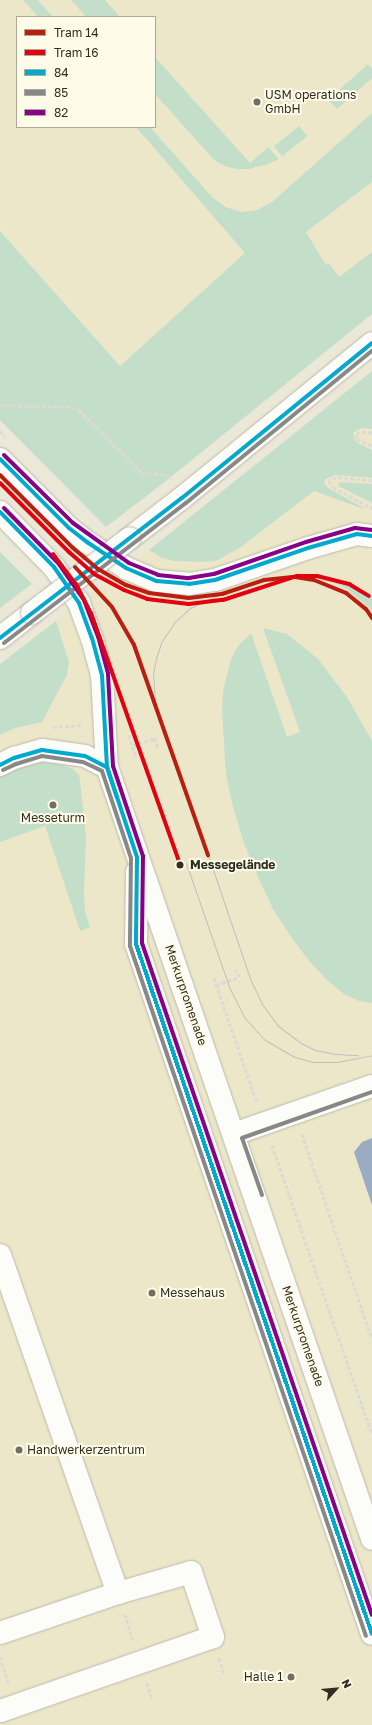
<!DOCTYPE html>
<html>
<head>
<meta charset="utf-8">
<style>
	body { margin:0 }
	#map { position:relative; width:372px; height:1725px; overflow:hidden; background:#ece8d7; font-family:"Golos Text",sans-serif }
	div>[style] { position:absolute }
	.built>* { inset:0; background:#ede7ca }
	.green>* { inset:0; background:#c4dfc9; transform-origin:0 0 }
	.water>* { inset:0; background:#9aacc2 }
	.path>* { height:2.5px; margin-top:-1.25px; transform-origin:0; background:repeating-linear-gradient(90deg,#dbdad4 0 4px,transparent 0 6px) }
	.roads { filter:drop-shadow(0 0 1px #bcb9ab) drop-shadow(0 0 1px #bcb9ab) }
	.minor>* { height:22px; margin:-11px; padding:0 11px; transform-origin:11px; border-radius:11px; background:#fcfcf9 }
	.tram>* { height:1px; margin:-0.5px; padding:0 0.5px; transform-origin:0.5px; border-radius:0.5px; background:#c0bfbb }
	.bridges { filter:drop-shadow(0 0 1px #bcb9ab) drop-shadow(0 0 1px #bcb9ab) }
	.minor-bridge>* { height:22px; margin:-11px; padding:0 11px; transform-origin:11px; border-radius:11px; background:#fcfcf9 }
	.bus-1>* { height:4px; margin:-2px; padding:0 2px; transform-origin:2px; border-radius:2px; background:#00a9ce }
	.bus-2>* { height:4px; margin:-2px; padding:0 2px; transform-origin:2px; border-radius:2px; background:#888 }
	.bus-3>* { height:4px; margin:-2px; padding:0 2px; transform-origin:2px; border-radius:2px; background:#808 }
	.tram-1>* { height:4px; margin:-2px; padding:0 2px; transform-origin:2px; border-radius:2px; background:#bb1e10 }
	.tram-2>* { height:4px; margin:-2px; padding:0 2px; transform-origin:2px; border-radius:2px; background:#e3000f }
	.dots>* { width:11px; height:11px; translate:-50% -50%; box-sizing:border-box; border:2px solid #fefbe8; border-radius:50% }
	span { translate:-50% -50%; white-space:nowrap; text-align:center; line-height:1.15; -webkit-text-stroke:4px #fefbe8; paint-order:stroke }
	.poi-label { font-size:12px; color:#312e22 }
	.left { translate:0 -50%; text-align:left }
	.right { translate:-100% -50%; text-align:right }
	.stop-label { font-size:12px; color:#312e22; font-weight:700 }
	.street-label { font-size:12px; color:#312e22 }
	.legend { position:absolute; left:16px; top:16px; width:140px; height:112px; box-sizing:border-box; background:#fefbe8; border:1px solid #aca999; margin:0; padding:5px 7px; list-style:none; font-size:12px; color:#312e22 }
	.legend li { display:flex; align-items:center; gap:8px; height:20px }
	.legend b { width:20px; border:1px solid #aca999 }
	.north { position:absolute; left:316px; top:1669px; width:40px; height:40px; -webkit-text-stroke:3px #fefbe8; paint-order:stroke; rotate:63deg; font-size:11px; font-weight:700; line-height:16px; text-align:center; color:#312e22 }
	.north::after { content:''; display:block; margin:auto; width:14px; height:18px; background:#312e22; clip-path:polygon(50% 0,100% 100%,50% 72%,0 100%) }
</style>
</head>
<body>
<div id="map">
	<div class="built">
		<div style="clip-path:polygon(evenodd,0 0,372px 0,372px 278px,142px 467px,0 322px,0 0,17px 17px,155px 17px,155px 127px,17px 127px,17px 17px)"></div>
		<div style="clip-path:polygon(372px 371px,372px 1725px,0 1725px,0 664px,197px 513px)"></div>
	</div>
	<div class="green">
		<div style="clip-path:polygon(23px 0,38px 0,53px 17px,38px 17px)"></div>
		<div style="clip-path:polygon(71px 0,105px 0,120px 17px,86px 17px)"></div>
		<div style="clip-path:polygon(155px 57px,250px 163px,268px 147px,279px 159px,268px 164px,249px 169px,236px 169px,225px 166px,214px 160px,155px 94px)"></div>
		<div style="clip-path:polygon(368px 64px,372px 69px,372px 78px,337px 109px,328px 100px)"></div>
		<div style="clip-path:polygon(372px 113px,372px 182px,306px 232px,326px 265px,329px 263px,339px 277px,372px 252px,372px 314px,166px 481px,106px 527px,0 420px,0 231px,120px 366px,245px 253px,136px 127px,150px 127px,213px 198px,226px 207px,241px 212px,257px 210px,272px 202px)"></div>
		<div style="left:299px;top:126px;width:13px;height:32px;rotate:51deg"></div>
		<div style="clip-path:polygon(372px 371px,372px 429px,361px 428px,353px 433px,356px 442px,372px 450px,372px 478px,335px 475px,324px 480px,325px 485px,330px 489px,364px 508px,364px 509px,314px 491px,241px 547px,216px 561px,202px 562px,175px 561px,162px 558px,149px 550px)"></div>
		<div style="clip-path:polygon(340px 482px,372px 484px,372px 503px,338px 486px)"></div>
		<div style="clip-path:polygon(0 552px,32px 584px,0 608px)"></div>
		<div style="clip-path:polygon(326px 576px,350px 583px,372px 596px,372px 610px,347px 589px,325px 578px)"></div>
		<div style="clip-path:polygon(56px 621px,69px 662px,67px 675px,42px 722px,15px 728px,0 735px,0 664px)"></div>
		<div style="clip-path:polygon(263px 628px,287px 634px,318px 659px,347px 697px,372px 741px,372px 1003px,359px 1001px,344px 994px,329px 982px,309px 961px,289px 934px,273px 909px,258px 877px,244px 843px,233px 807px,226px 775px,222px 711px,223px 691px,231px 659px,239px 645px,251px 633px,287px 737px,300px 732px)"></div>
		<div style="clip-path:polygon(42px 762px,55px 763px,73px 769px,79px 775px,80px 781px,86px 837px,84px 891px,85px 911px,90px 927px,80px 931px,45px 826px,0 842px,0 777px,8px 772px,28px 764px)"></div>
	</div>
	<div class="water">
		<div style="clip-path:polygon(372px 1138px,372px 1205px,354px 1152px,362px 1142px)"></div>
	</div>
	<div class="path">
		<div style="left:0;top:405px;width:71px;rotate:1.6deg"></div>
		<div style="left:71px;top:407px;width:9px;rotate:21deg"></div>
		<div style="left:79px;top:410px;width:89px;rotate:45deg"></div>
		<div style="left:142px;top:473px;width:20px;rotate:3deg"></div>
		<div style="left:162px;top:474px;width:11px;rotate:22deg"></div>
		<div style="left:0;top:431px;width:8px;rotate:45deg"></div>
		<div style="left:372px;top:433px;width:12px;rotate:-175deg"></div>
		<div style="left:360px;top:432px;width:5px;rotate:143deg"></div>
		<div style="left:356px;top:435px;width:4px;rotate:76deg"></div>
		<div style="left:357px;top:439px;width:17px;rotate:25deg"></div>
		<div style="left:372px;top:481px;width:36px;rotate:-175deg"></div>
		<div style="left:336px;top:478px;width:8px;rotate:157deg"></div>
		<div style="left:329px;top:481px;width:7px;rotate:56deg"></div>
		<div style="left:333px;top:487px;width:44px;rotate:28.3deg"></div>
		<div style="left:53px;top:727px;width:29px;rotate:-4deg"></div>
		<div style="left:129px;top:735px;width:23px;rotate:72deg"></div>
		<div style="left:133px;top:746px;width:23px;rotate:-20deg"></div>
		<div style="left:155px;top:738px;width:10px;rotate:73deg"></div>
		<div style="left:214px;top:978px;width:131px;rotate:70.9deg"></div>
		<div style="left:216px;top:985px;width:24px;rotate:-19deg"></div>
		<div style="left:239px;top:977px;width:8px;rotate:-113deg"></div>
		<div style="left:302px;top:1134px;width:216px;rotate:71.1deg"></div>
		<div style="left:272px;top:1145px;width:306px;rotate:70.9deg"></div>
		<div style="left:125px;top:1614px;width:27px;rotate:73deg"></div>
		<div style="left:0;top:1657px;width:29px;rotate:72deg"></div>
		<div style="left:219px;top:1658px;width:16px;rotate:72deg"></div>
		<div style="left:147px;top:1683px;width:16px;rotate:72deg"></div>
	</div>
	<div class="roads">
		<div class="minor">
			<div style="left:0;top:459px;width:98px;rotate:45deg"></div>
			<div style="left:69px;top:528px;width:23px;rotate:38deg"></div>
			<div style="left:87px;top:542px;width:47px;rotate:33.7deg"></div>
			<div style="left:126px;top:568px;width:34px;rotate:23deg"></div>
			<div style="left:157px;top:581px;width:32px;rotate:5deg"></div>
			<div style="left:189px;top:584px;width:26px;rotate:-9deg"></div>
			<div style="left:215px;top:580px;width:98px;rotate:-19deg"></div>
			<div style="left:308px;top:548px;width:51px;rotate:-15.9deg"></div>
			<div style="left:357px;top:534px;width:15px;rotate:8deg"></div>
			<div style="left:0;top:512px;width:77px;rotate:45.5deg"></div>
			<div style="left:54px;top:567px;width:44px;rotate:55.2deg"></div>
			<div style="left:79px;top:603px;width:37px;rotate:70deg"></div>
			<div style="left:92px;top:638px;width:38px;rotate:75deg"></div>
			<div style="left:102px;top:675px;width:92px;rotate:86.9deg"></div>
			<div style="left:107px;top:767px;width:816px;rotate:71.05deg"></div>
			<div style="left:130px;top:538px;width:66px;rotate:-37.6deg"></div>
			<div style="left:182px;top:498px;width:245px;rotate:-39.2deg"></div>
			<div style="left:0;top:638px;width:41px;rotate:-38deg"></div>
			<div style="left:0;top:765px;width:16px;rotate:-27deg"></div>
			<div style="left:14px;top:758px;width:29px;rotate:-16deg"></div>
			<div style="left:42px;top:750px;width:43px;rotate:7.9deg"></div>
			<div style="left:85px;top:756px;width:25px;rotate:27deg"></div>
			<div style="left:137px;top:872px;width:72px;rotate:90.8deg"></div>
			<div style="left:136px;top:944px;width:729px;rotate:71.12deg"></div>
			<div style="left:234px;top:1134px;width:146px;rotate:-19.2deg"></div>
			<div style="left:0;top:1255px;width:358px;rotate:70.8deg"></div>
			<div style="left:118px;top:1593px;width:76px;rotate:-16deg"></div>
			<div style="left:191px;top:1572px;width:69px;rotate:71.3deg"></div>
			<div style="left:213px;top:1637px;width:225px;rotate:160.8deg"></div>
			<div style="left:0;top:1633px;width:125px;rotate:-18.7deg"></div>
		</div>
	</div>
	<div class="tram">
		<div style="left:155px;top:701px;width:27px;rotate:-94deg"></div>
		<div style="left:153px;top:674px;width:16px;rotate:-79deg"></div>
		<div style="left:156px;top:658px;width:18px;rotate:-71deg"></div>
		<div style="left:162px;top:641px;width:23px;rotate:-56deg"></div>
		<div style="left:175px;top:622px;width:21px;rotate:-43deg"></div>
		<div style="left:190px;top:608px;width:35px;rotate:-24deg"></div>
		<div style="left:208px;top:855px;width:133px;rotate:71.2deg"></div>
		<div style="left:251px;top:981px;width:25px;rotate:64deg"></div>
		<div style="left:262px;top:1004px;width:26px;rotate:54deg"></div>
		<div style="left:277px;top:1025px;width:30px;rotate:37deg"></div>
		<div style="left:301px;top:1043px;width:16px;rotate:27deg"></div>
		<div style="left:315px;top:1050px;width:21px;rotate:11deg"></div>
		<div style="left:336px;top:1054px;width:22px;rotate:3deg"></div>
		<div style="left:186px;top:863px;width:133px;rotate:70.8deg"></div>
		<div style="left:230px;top:989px;width:31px;rotate:63deg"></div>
		<div style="left:244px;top:1017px;width:31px;rotate:48deg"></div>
		<div style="left:265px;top:1040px;width:34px;rotate:30deg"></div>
		<div style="left:295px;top:1057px;width:18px;rotate:16deg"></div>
		<div style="left:312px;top:1062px;width:25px"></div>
		<div style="left:337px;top:1062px;width:36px;rotate:-11deg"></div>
	</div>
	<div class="bridges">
		<div class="minor-bridge">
			<div style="left:32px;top:613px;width:123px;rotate:-37.4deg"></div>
		</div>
	</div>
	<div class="bus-1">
		<div style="left:0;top:459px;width:98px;rotate:45deg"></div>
		<div style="left:69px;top:528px;width:23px;rotate:38deg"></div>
		<div style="left:87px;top:542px;width:47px;rotate:33.7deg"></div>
		<div style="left:126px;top:568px;width:34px;rotate:23deg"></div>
		<div style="left:157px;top:581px;width:32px;rotate:5deg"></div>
		<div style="left:189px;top:584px;width:26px;rotate:-9deg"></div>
		<div style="left:215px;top:580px;width:98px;rotate:-19deg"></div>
		<div style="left:308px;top:548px;width:51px;rotate:-15.9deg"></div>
		<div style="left:357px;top:534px;width:15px;rotate:8deg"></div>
		<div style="left:0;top:512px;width:77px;rotate:45.5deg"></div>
		<div style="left:54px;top:567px;width:44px;rotate:55.2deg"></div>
		<div style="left:79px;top:603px;width:37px;rotate:70deg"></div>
		<div style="left:92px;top:638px;width:38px;rotate:75deg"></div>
		<div style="left:102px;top:675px;width:92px;rotate:86.9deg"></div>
		<div style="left:107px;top:767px;width:95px;rotate:71.6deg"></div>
		<div style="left:137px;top:857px;width:87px;rotate:90.7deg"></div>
		<div style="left:136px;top:944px;width:729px;rotate:71.12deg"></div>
		<div style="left:0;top:638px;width:230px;rotate:-37.6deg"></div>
		<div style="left:182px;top:498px;width:245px;rotate:-39.2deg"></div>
		<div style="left:0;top:765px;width:16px;rotate:-27deg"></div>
		<div style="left:14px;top:758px;width:29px;rotate:-16deg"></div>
		<div style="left:42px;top:750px;width:43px;rotate:7.9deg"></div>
		<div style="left:85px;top:756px;width:25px;rotate:27deg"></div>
		<div style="left:107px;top:767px;width:32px;rotate:72deg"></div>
	</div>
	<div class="bus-2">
		<div style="left:4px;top:643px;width:230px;rotate:-37.6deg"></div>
		<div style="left:186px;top:503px;width:240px;rotate:-39.3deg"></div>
		<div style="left:3px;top:770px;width:14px;rotate:-25deg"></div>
		<div style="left:16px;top:764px;width:27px;rotate:-17deg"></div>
		<div style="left:42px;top:756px;width:41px;rotate:8.3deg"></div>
		<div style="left:83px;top:762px;width:21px;rotate:25deg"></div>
		<div style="left:102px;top:771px;width:92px;rotate:71.6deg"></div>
		<div style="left:131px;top:858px;width:88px;rotate:90.7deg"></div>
		<div style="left:130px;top:946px;width:729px;rotate:71.12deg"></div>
		<div style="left:262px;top:1195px;width:60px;rotate:-109.3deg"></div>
		<div style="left:242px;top:1138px;width:138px;rotate:-19.5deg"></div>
	</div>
	<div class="bus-3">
		<div style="left:4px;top:455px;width:97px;rotate:44.6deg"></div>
		<div style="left:73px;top:523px;width:69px;rotate:35.5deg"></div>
		<div style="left:129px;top:563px;width:31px;rotate:22deg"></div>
		<div style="left:158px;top:575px;width:31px;rotate:6deg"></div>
		<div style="left:189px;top:578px;width:25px;rotate:-9deg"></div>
		<div style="left:214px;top:574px;width:97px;rotate:-19.2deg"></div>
		<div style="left:306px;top:542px;width:51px;rotate:-15.9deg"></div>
		<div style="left:355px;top:528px;width:17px;rotate:7deg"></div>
		<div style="left:4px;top:508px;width:78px;rotate:45.5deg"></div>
		<div style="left:59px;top:564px;width:44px;rotate:55.2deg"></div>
		<div style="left:84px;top:600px;width:39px;rotate:69deg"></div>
		<div style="left:98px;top:636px;width:39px;rotate:75deg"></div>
		<div style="left:108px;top:674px;width:92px;rotate:86.9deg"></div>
		<div style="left:113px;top:766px;width:95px;rotate:71.6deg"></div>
		<div style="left:143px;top:856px;width:87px;rotate:90.7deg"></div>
		<div style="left:142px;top:943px;width:710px;rotate:71.11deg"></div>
	</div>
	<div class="tram-1">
		<div style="left:0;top:475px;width:103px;rotate:45deg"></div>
		<div style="left:73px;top:548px;width:33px;rotate:40deg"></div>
		<div style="left:98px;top:569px;width:32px;rotate:30deg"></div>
		<div style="left:126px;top:585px;width:24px;rotate:19deg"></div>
		<div style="left:149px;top:593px;width:40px;rotate:7.1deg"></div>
		<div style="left:189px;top:598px;width:33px;rotate:-7deg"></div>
		<div style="left:222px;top:594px;width:44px;rotate:-18.4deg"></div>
		<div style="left:264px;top:580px;width:31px;rotate:-6deg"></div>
		<div style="left:295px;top:577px;width:19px;rotate:9deg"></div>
		<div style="left:314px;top:580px;width:35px;rotate:22deg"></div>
		<div style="left:346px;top:593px;width:26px;rotate:39deg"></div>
		<div style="left:366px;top:609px;width:11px;rotate:56deg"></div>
		<div style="left:75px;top:567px;width:54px;rotate:47.2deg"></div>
		<div style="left:112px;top:607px;width:44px;rotate:59.9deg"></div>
		<div style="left:134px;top:645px;width:223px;rotate:70.6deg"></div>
	</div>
	<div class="tram-2">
		<div style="left:0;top:483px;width:98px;rotate:45deg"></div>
		<div style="left:69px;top:552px;width:33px;rotate:41deg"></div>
		<div style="left:94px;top:574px;width:34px;rotate:28deg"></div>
		<div style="left:124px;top:590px;width:25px;rotate:21deg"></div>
		<div style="left:147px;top:599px;width:42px;rotate:6.8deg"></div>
		<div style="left:189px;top:604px;width:34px;rotate:-7deg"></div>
		<div style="left:223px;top:600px;width:78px;rotate:-18deg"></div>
		<div style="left:297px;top:576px;width:20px"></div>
		<div style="left:317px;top:576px;width:33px;rotate:14deg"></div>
		<div style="left:349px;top:584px;width:23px;rotate:31deg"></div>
		<div style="left:53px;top:554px;width:38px;rotate:53deg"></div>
		<div style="left:76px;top:584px;width:33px;rotate:63deg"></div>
		<div style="left:91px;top:613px;width:267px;rotate:70.5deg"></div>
	</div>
	<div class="dots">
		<div style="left:257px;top:102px;background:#726f61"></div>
		<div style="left:53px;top:805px;background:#726f61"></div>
		<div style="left:180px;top:865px;background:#312e22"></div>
		<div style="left:152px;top:1293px;background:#726f61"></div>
		<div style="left:19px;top:1450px;background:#726f61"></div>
		<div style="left:291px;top:1677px;background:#726f61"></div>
	</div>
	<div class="poi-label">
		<span class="left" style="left:265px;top:102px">USM operations<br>GmbH</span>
		<span style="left:53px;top:818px">Messeturm</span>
		<span class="left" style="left:160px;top:1293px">Messehaus</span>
		<span class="left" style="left:27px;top:1450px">Handwerkerzentrum</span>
		<span class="right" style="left:283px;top:1677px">Halle 1</span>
	</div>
	<div class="stop-label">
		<span class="left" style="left:190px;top:865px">Messegelände</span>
	</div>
	<div class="street-label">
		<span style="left:186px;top:995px;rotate:71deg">Merkurpromenade</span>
		<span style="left:303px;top:1336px;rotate:71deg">Merkurpromenade</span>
	</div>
	<ul class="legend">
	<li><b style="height:5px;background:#bb1e10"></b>Tram 14</li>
	<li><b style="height:5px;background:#e3000f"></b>Tram 16</li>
	<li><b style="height:5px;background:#00a9ce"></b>84</li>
	<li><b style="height:5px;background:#888"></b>85</li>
	<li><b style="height:5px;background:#808"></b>82</li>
	</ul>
	<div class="north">N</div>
</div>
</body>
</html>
